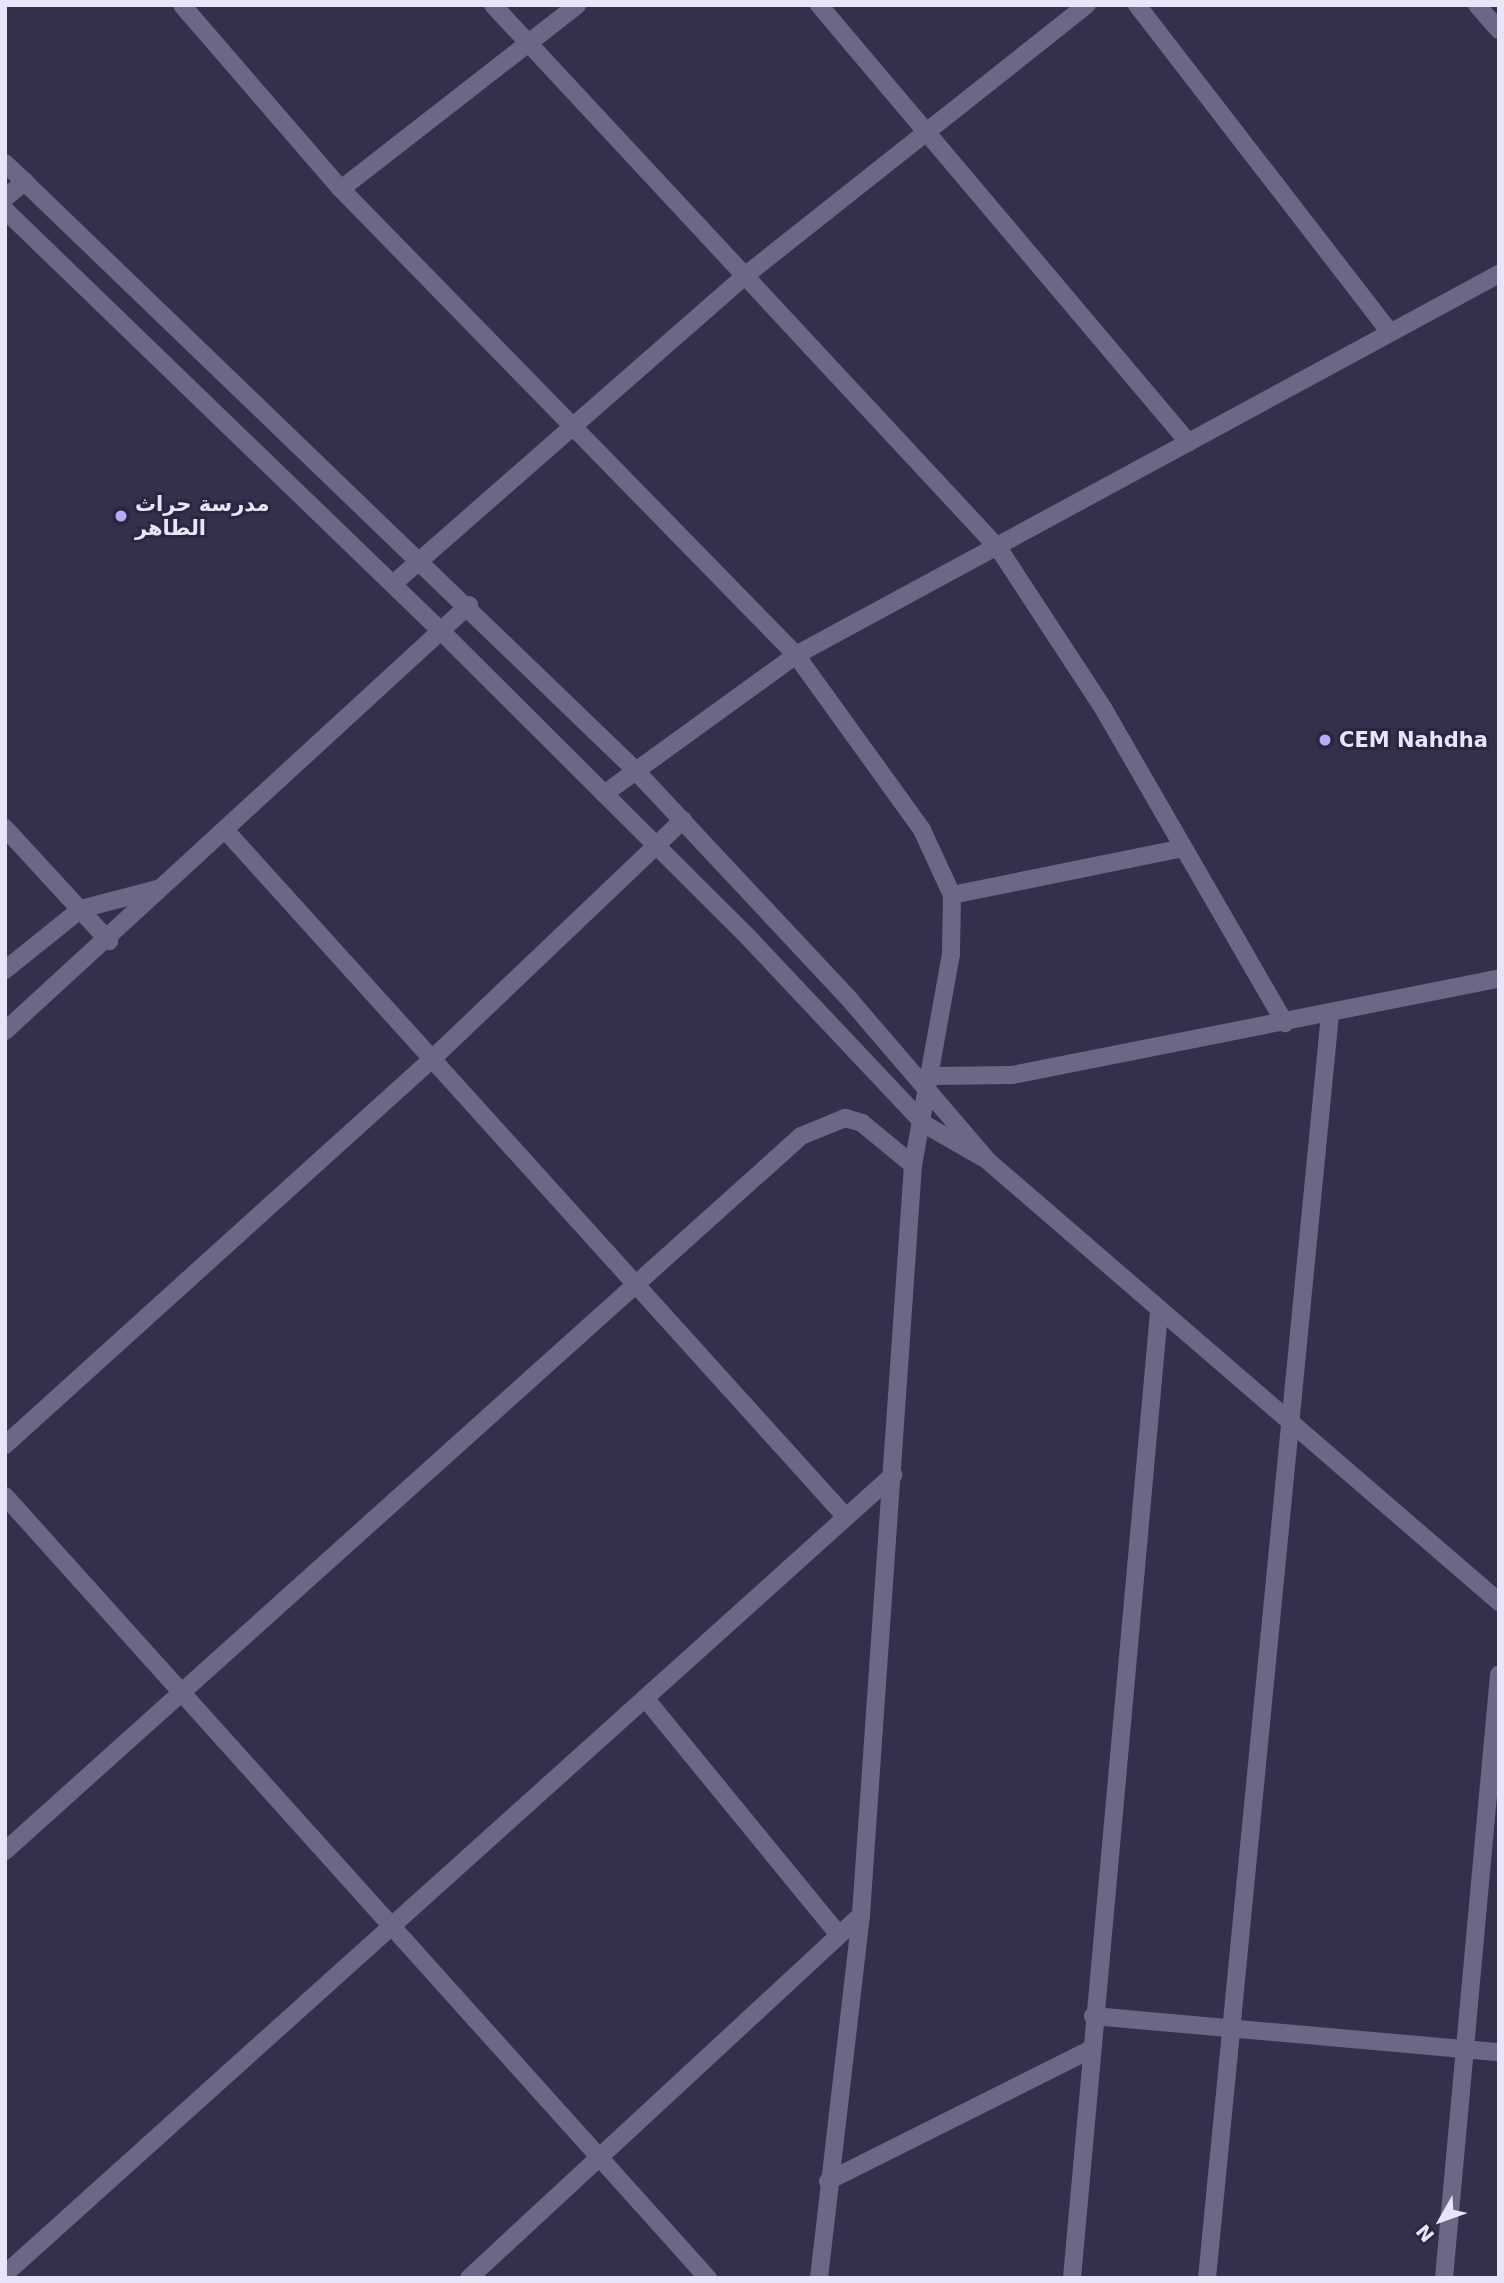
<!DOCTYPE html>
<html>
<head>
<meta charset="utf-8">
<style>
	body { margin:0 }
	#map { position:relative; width:1504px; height:2283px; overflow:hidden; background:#34304b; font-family:"DejaVu Sans","Noto Naskh Arabic",sans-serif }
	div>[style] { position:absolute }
	.minor>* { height:18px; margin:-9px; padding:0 9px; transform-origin:9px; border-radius:9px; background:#6c6786 }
	.dots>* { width:19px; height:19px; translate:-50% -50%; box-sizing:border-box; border:4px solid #2a2640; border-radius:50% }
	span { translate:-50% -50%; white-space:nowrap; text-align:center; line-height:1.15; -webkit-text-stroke:6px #2a2640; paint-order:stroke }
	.poi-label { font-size:21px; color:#e7e5f7; font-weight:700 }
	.left { translate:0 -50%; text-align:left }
	.frame { position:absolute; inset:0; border:7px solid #e7e5f7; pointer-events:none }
	.north { position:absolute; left:1406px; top:2185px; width:70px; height:70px; -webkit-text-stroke:5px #2a2640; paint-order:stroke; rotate:230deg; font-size:19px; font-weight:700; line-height:28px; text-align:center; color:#e7e5f7 }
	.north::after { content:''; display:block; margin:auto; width:24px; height:32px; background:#e7e5f7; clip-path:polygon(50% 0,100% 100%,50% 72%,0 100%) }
</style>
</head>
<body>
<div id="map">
	<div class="minor">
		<div style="left:182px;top:5px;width:243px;rotate:49.2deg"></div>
		<div style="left:341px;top:189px;width:651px;rotate:45.68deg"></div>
		<div style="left:796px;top:655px;width:216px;rotate:54.2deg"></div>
		<div style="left:922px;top:830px;width:72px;rotate:65.2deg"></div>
		<div style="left:952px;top:895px;width:59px;rotate:91deg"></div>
		<div style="left:951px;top:954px;width:214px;rotate:100.2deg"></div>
		<div style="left:913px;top:1165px;width:752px;rotate:93.97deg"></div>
		<div style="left:861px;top:1915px;width:365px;rotate:96.6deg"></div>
		<div style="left:493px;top:5px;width:743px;rotate:47.07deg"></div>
		<div style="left:999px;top:549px;width:190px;rotate:56.8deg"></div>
		<div style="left:1103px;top:708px;width:364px;rotate:60deg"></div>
		<div style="left:819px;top:5px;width:573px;rotate:49.81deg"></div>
		<div style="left:1137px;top:5px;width:411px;rotate:52.3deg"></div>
		<div style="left:1477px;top:5px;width:33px;rotate:49deg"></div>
		<div style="left:5px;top:163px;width:875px;rotate:43.93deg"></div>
		<div style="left:635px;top:770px;width:315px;rotate:46.9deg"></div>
		<div style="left:850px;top:1000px;width:212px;rotate:49.4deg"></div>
		<div style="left:988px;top:1161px;width:675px;rotate:40.79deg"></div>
		<div style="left:341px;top:189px;width:299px;rotate:-37.9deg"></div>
		<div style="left:5px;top:198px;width:26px;rotate:-40deg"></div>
		<div style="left:5px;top:210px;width:606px;rotate:44deg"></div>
		<div style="left:441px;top:631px;width:433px;rotate:44.9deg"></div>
		<div style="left:748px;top:937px;width:257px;rotate:46.7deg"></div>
		<div style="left:924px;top:1124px;width:70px;rotate:29.8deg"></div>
		<div style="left:393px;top:584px;width:469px;rotate:-41.2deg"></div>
		<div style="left:746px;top:275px;width:435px;rotate:-38.4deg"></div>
		<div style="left:604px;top:794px;width:237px;rotate:-35.9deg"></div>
		<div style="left:796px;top:655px;width:800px;rotate:-28.46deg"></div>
		<div style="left:5px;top:828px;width:154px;rotate:47.4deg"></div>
		<div style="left:227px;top:832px;width:923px;rotate:47.9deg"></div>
		<div style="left:952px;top:895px;width:236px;rotate:-11.5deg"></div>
		<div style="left:5px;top:970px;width:97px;rotate:-38.8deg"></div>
		<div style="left:81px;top:909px;width:79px;rotate:-14.7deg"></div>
		<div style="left:5px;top:1031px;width:630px;rotate:-42.56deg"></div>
		<div style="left:933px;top:1076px;width:79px;rotate:-0.7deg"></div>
		<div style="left:1012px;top:1075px;width:496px;rotate:-11.2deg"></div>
		<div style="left:5px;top:1445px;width:574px;rotate:-42.11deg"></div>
		<div style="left:431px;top:1060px;width:348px;rotate:-43.6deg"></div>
		<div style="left:5px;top:1496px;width:1052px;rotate:48.05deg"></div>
		<div style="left:645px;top:1698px;width:306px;rotate:50.7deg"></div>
		<div style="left:5px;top:1851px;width:1070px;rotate:-41.93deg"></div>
		<div style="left:801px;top:1136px;width:48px;rotate:-22.2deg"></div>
		<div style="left:845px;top:1118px;width:18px;rotate:16deg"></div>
		<div style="left:862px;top:1123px;width:66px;rotate:39.5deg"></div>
		<div style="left:1093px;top:2016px;width:408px;rotate:5.1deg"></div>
		<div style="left:828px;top:2181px;width:295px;rotate:-26.6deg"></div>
		<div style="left:5px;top:2274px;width:1195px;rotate:-41.98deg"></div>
		<div style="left:469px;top:2278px;width:534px;rotate:-42.8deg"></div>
		<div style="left:1072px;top:2278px;width:969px;rotate:-84.85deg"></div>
		<div style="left:1207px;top:2278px;width:1269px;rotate:-84.44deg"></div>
		<div style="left:1444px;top:2278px;width:606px;rotate:-84.79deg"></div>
	</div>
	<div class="dots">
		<div style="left:121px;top:516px;background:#b8abf7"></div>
		<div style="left:1325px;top:740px;background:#b8abf7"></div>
	</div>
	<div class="poi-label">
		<span class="left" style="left:135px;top:516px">مدرسة حراث<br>الطاهر</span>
		<span class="left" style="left:1339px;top:740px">CEM Nahdha</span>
	</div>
	<div class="frame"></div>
	<div class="north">N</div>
</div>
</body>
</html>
